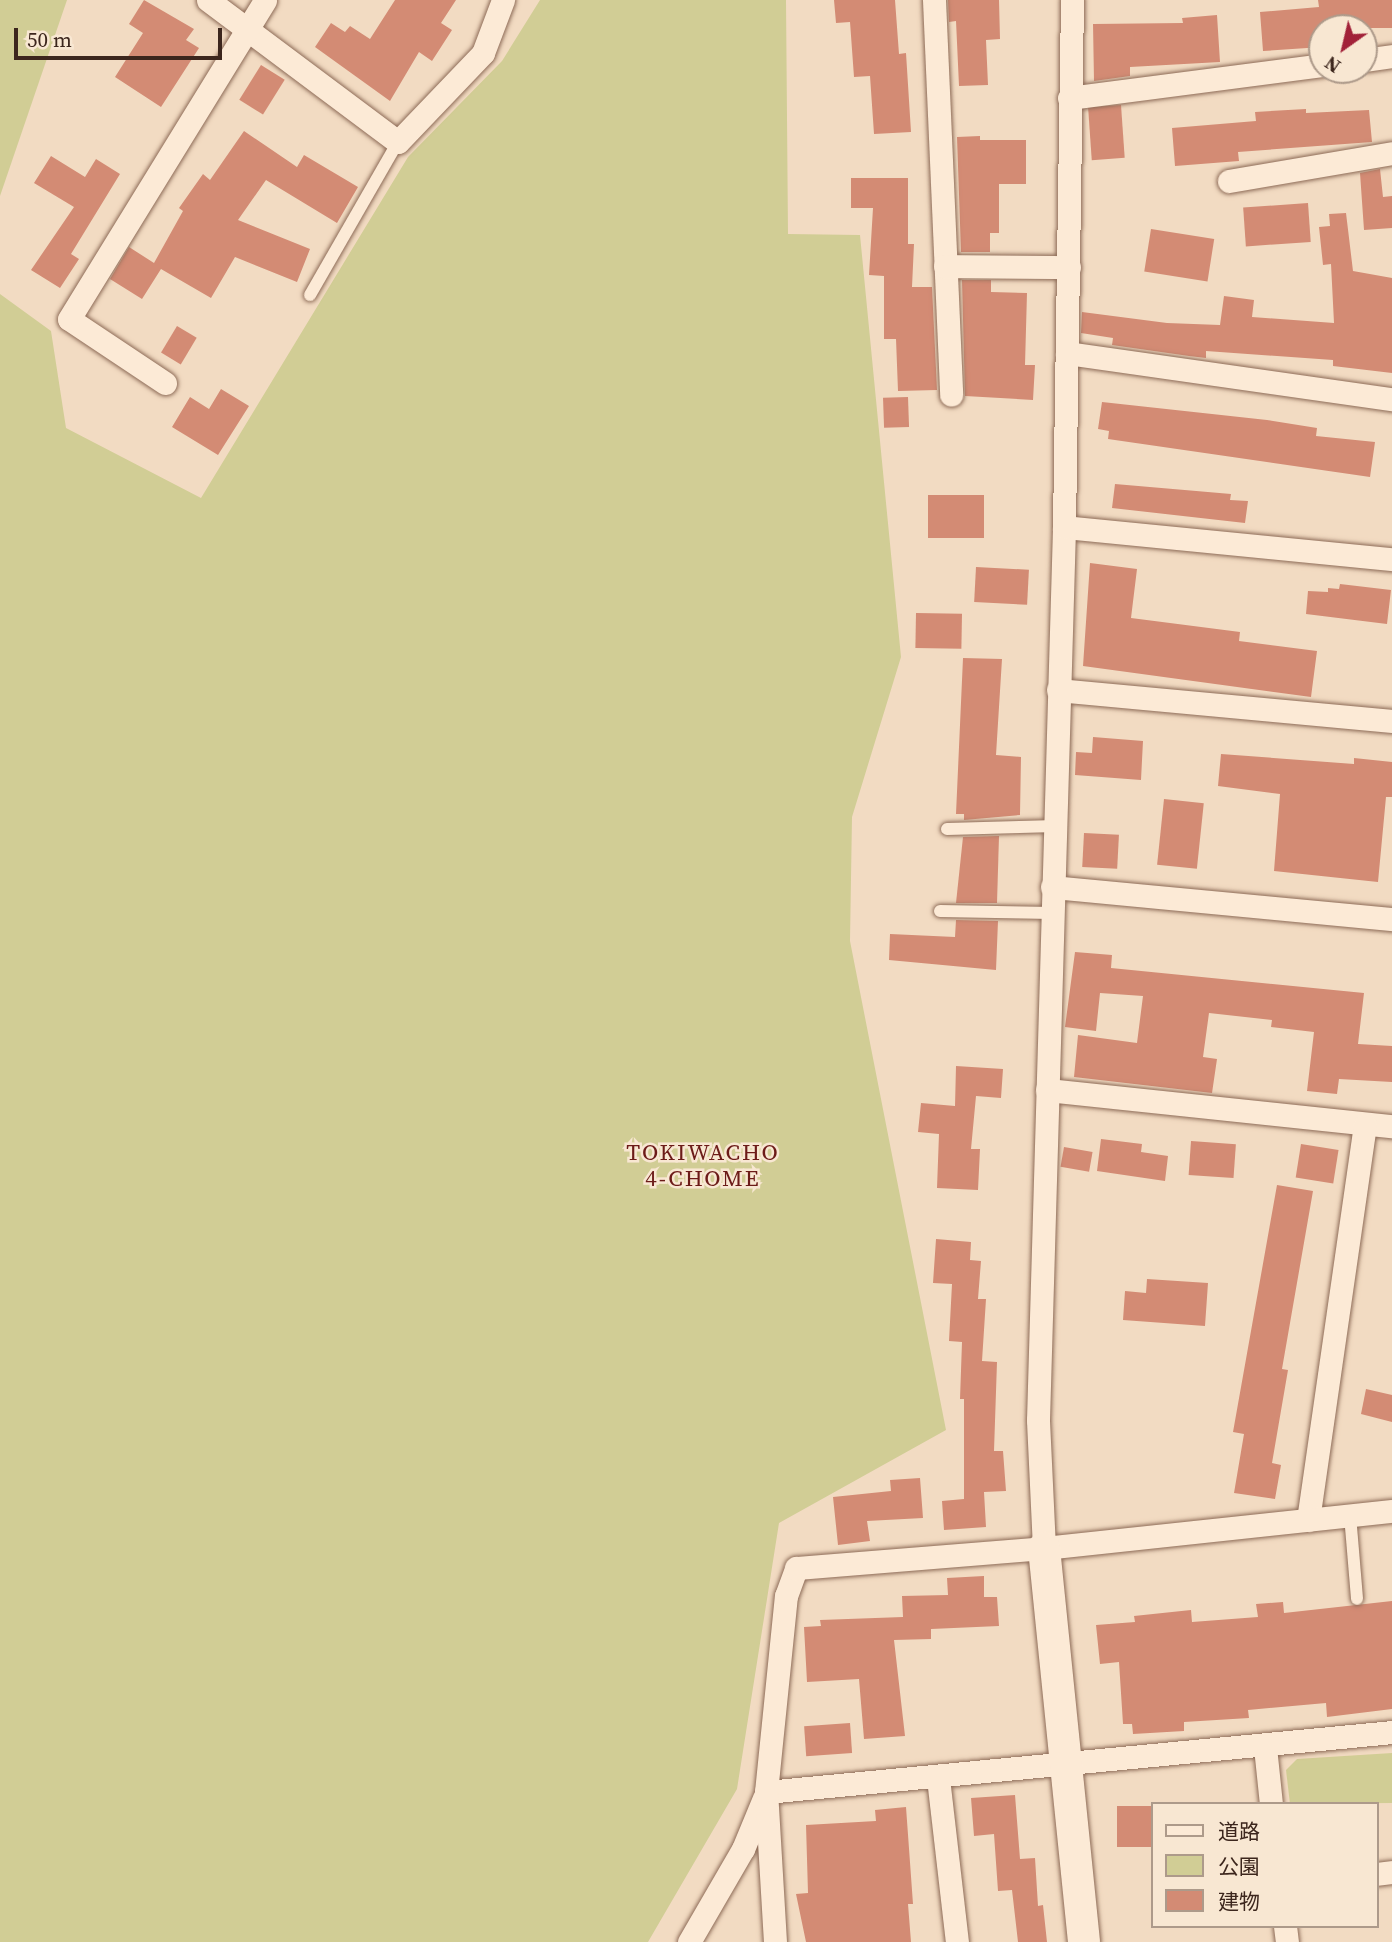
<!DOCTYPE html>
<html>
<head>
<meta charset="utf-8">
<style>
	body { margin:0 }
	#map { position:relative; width:1392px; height:1942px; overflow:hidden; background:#f2dbc2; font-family:"Source Serif 4","Noto Sans JP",serif }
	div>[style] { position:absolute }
	.green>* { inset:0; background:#d1cd95 }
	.building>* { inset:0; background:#d38b74; transform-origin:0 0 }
	.roads { filter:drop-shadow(0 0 2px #8d6b57) drop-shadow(0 0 2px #8d6b57) }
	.lane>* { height:12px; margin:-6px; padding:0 6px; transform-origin:6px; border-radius:6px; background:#fcead6 }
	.street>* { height:23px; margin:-11.5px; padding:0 11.5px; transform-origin:11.5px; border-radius:11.5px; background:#fcead6 }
	.secondary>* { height:32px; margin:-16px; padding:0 16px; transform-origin:16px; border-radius:16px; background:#fcead6 }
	span { translate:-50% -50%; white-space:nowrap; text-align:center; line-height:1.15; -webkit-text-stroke:5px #f8e7d2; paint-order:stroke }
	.neighbourhood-label { font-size:23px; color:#6c1b18; letter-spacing:2px }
	.legend { position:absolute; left:1151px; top:1802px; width:228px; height:126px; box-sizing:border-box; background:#f8e7d2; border:2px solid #ad9a8a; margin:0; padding:9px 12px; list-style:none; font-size:21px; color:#3c261d }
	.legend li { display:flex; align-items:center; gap:14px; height:35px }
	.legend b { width:35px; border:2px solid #ad9a8a }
	.north { position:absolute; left:1308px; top:14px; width:70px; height:70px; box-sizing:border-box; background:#f8e7d2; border:2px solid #ad9a8a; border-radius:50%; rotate:214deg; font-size:19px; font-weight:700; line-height:28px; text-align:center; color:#3c261d }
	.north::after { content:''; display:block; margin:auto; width:24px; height:32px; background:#a22239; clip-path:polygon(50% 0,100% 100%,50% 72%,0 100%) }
	.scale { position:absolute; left:14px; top:28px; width:208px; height:32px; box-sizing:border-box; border:4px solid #3c261d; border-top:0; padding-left:9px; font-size:21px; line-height:24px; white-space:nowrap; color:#3c261d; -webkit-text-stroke:5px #f8e7d2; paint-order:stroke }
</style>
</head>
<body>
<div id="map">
	<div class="green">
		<div style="clip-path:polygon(0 0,67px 0,0 196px)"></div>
		<div style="clip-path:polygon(540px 0,786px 0,788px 234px,860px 235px,901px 657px,852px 817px,850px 941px,946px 1430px,779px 1523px,737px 1789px,648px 1942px,0 1942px,0 294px,51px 331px,66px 428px,201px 498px,408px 157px,502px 61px)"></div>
		<div style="clip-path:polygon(1392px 1753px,1392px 1803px,1290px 1804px,1286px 1770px,1297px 1759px)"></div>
	</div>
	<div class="building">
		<div style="clip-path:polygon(144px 0,194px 29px,186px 40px,199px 48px,161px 107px,115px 77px,143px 33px,129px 24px)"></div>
		<div style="clip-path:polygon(395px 0,456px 0,441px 23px,452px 30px,432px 61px,419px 52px,390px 101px,315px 47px,331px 23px,345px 32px,350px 26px,370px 39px)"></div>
		<div style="clip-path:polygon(834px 0,895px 0,899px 54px,906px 53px,911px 132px,874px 134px,870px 76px,854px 77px,850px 22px,836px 23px)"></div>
		<div style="clip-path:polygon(948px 0,999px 0,1000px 39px,986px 40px,988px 85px,959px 86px,956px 21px,949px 22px)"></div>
		<div style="clip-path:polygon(1318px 0,1392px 0,1392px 28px,1322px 28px,1322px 47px,1263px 51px,1260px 12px,1319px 7px)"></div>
		<div style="clip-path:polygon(1217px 15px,1220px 62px,1130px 67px,1130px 76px,1094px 81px,1093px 24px,1183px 23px,1182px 18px)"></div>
		<div style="left:261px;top:65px;width:28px;height:41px;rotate:32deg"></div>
		<div style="left:1121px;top:105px;width:53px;height:33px;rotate:86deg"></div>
		<div style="clip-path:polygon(1306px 109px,1306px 113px,1369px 110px,1372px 142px,1238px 152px,1239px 161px,1175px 166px,1172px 128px,1256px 121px,1255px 112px)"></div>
		<div style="clip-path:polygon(244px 131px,297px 167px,304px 155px,358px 187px,337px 223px,266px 180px,238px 220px,310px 249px,297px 282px,235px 257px,211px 298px,161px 269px,142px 299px,110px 279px,129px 247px,154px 263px,183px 211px,179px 208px,203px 174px,210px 180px)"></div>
		<div style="clip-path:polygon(980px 136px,980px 140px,1026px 140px,1026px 184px,999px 184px,999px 233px,990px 233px,990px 252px,961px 252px,957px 137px)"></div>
		<div style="clip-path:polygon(51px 156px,85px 177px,96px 159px,120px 174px,71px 254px,79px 259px,60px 288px,31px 270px,74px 207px,34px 183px)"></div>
		<div style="clip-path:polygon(1380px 169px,1383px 197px,1392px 196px,1392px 228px,1364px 230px,1360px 173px)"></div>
		<div style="clip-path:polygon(851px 178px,908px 178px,908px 244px,914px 244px,912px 287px,932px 287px,937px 390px,898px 391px,896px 339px,884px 339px,884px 276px,869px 275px,873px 208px,851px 208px)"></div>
		<div style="left:1308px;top:203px;width:39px;height:65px;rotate:86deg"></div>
		<div style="clip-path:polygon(1346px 213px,1353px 271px,1392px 278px,1392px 373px,1333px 366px,1333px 360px,1206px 351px,1206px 358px,1189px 356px,1112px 345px,1113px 338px,1081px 333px,1082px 312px,1167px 323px,1220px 325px,1224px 296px,1254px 300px,1252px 317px,1334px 323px,1331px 264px,1323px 265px,1319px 227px,1330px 226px,1329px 214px)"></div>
		<div style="left:1151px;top:229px;width:64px;height:43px;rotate:9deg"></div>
		<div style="clip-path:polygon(962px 280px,991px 280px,991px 292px,1027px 293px,1025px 365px,1035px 365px,1033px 400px,965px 396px)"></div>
		<div style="left:177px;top:326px;width:23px;height:31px;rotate:31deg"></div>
		<div style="clip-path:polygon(221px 389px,249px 406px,218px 455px,172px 427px,190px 397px,209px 409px)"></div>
		<div style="left:908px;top:397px;width:30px;height:25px;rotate:88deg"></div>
		<div style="clip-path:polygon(1102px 402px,1267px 420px,1317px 428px,1316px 436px,1375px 442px,1370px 477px,1108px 439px,1109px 431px,1098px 429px)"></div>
		<div style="clip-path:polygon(1115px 484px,1231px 494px,1230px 500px,1248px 501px,1245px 523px,1112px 508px)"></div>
		<div style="left:928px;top:495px;width:56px;height:43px"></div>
		<div style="clip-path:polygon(1090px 563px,1137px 569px,1131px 618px,1240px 632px,1239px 641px,1317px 651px,1311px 697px,1083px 666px)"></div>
		<div style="left:976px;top:567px;width:53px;height:35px;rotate:3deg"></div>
		<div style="clip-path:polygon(1340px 584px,1391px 590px,1387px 624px,1306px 614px,1308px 591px,1328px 592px,1328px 588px,1339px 589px)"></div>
		<div style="left:916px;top:613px;width:46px;height:35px;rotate:1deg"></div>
		<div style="clip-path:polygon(963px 658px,1002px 659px,996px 755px,1021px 757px,1020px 815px,964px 820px,964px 814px,956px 814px)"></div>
		<div style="clip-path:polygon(1093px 737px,1143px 741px,1141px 780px,1075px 775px,1076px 752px,1092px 753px)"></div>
		<div style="clip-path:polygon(1221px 754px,1354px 764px,1354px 758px,1392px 762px,1392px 797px,1386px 797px,1378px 882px,1274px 871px,1280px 794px,1218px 786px)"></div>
		<div style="left:1164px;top:799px;width:40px;height:66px;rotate:6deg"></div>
		<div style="left:1084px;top:833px;width:35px;height:34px;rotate:3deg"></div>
		<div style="clip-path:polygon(999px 836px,997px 903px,956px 903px,963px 837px)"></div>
		<div style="clip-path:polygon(956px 920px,998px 921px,996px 970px,889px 960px,890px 934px,955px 937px)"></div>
		<div style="clip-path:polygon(1075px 952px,1112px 955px,1111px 968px,1364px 993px,1358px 1044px,1392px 1046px,1392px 1082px,1339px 1079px,1337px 1094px,1307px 1091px,1314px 1032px,1271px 1027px,1272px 1020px,1209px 1013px,1203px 1057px,1217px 1059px,1212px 1093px,1074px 1077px,1078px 1035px,1137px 1043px,1143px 996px,1100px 993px,1096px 1031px,1065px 1027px)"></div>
		<div style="clip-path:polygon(956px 1066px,1003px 1069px,1001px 1098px,976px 1096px,971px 1149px,980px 1149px,978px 1190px,937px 1188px,939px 1134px,918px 1132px,921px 1103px,955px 1106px)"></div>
		<div style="clip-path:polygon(1101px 1139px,1142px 1144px,1141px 1152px,1168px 1156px,1165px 1181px,1097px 1171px)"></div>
		<div style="left:1191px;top:1141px;width:45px;height:34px;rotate:4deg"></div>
		<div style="left:1301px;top:1144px;width:38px;height:34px;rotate:9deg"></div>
		<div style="left:1064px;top:1147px;width:29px;height:20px;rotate:10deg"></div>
		<div style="clip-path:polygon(1277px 1185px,1313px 1191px,1282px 1369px,1288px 1370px,1272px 1463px,1281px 1465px,1275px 1499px,1234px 1493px,1244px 1434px,1233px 1432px)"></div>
		<div style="clip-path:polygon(936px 1239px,971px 1242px,970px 1260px,981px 1261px,978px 1299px,986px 1299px,982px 1361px,997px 1362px,994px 1451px,1003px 1451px,1006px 1491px,984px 1492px,986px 1527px,944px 1530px,942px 1501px,964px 1499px,964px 1399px,960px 1399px,962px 1342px,949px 1341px,952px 1284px,933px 1283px)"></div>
		<div style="clip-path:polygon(1147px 1279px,1208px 1283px,1205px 1326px,1123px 1320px,1125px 1291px,1146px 1293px)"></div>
		<div style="clip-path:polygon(1366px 1389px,1392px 1395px,1392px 1422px,1361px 1414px)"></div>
		<div style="clip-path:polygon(920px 1478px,923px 1518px,867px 1521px,870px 1541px,838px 1545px,833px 1497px,891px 1491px,890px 1480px)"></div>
		<div style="clip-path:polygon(984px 1576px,984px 1597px,997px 1597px,999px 1626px,931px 1629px,931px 1639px,894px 1640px,905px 1736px,864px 1739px,859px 1679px,807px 1682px,804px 1627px,821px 1626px,820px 1620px,903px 1617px,902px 1596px,948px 1595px,947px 1578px)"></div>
		<div style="clip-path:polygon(1392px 1601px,1392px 1709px,1327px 1717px,1326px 1703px,1248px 1710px,1249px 1718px,1184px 1722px,1184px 1731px,1133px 1734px,1132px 1724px,1123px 1724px,1119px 1662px,1100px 1664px,1096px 1625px,1135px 1622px,1134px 1616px,1191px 1610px,1192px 1622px,1258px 1617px,1256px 1604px,1283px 1602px,1284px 1613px)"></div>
		<div style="left:850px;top:1723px;width:30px;height:46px;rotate:86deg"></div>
		<div style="clip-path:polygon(1015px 1795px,1020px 1859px,1035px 1858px,1038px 1906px,1043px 1905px,1047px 1942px,1018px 1942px,1012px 1890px,998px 1891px,994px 1834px,974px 1836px,971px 1798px)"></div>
		<div style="left:1152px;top:1806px;width:41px;height:35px;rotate:90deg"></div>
		<div style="clip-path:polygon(906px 1807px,913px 1904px,908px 1904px,911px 1942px,806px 1942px,796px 1894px,808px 1893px,806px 1825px,876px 1821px,875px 1810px)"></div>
	</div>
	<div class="roads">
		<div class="lane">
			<div style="left:310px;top:295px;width:177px;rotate:-60.1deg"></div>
			<div style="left:947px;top:829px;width:109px;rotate:-1.6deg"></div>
			<div style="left:940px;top:911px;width:112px;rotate:1deg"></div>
			<div style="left:1350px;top:1515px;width:84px;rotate:85.2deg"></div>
		</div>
		<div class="street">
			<div style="left:208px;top:0;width:237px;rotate:36.8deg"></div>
			<div style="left:398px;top:142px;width:123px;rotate:-46.3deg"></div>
			<div style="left:483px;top:53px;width:57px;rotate:-69.3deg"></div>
			<div style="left:934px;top:0;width:395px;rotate:87.5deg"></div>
			<div style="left:1364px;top:60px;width:28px;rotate:-8deg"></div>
			<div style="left:1069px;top:98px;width:255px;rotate:-7.4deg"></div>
			<div style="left:1229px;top:181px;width:165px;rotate:-9.7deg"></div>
			<div style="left:945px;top:266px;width:124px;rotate:0.5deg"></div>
			<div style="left:1067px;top:353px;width:328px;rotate:8.1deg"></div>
			<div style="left:165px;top:383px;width:115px;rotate:-146.3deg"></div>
			<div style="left:69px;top:319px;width:374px;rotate:-58.4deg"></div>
			<div style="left:1064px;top:527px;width:330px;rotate:5.6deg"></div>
			<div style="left:1058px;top:690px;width:335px;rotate:5.3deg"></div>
			<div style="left:1052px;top:887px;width:342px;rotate:5.4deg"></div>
			<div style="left:1047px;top:1090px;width:347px;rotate:6deg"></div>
			<div style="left:1308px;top:1520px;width:399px;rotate:-81.8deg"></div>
			<div style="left:1044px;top:1548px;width:128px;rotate:-92.7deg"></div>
			<div style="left:1038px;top:1420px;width:893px;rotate:-88.33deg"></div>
			<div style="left:1064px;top:527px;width:527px;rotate:-89.13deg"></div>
			<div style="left:1265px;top:1747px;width:57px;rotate:84deg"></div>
			<div style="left:938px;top:1778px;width:165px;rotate:83.4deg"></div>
			<div style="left:766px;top:1792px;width:629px;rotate:-5.47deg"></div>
			<div style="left:1376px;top:1874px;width:16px;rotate:-7deg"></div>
			<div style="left:1285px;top:1926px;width:16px;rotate:83deg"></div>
			<div style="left:689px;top:1942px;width:108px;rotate:-59.9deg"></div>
			<div style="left:743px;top:1849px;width:55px;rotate:-67.6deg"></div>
			<div style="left:775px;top:1942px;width:150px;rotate:-93.4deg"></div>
			<div style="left:766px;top:1792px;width:197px;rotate:-84.2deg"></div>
			<div style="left:786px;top:1596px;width:30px;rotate:-70deg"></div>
			<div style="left:796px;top:1568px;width:249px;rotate:-4.6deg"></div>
			<div style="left:1044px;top:1548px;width:350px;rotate:-6.1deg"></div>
		</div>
		<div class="secondary">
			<div style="left:1044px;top:1548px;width:396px;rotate:84.2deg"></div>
		</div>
	</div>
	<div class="neighbourhood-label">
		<span style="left:703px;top:1165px">TOKIWACHO<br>4-CHOME</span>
	</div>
	<ul class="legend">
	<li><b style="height:9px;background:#fcead6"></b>道路</li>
	<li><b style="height:19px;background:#d1cd95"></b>公園</li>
	<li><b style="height:19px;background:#d38b74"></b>建物</li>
	</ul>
	<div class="north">N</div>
	<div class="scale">50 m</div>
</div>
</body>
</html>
